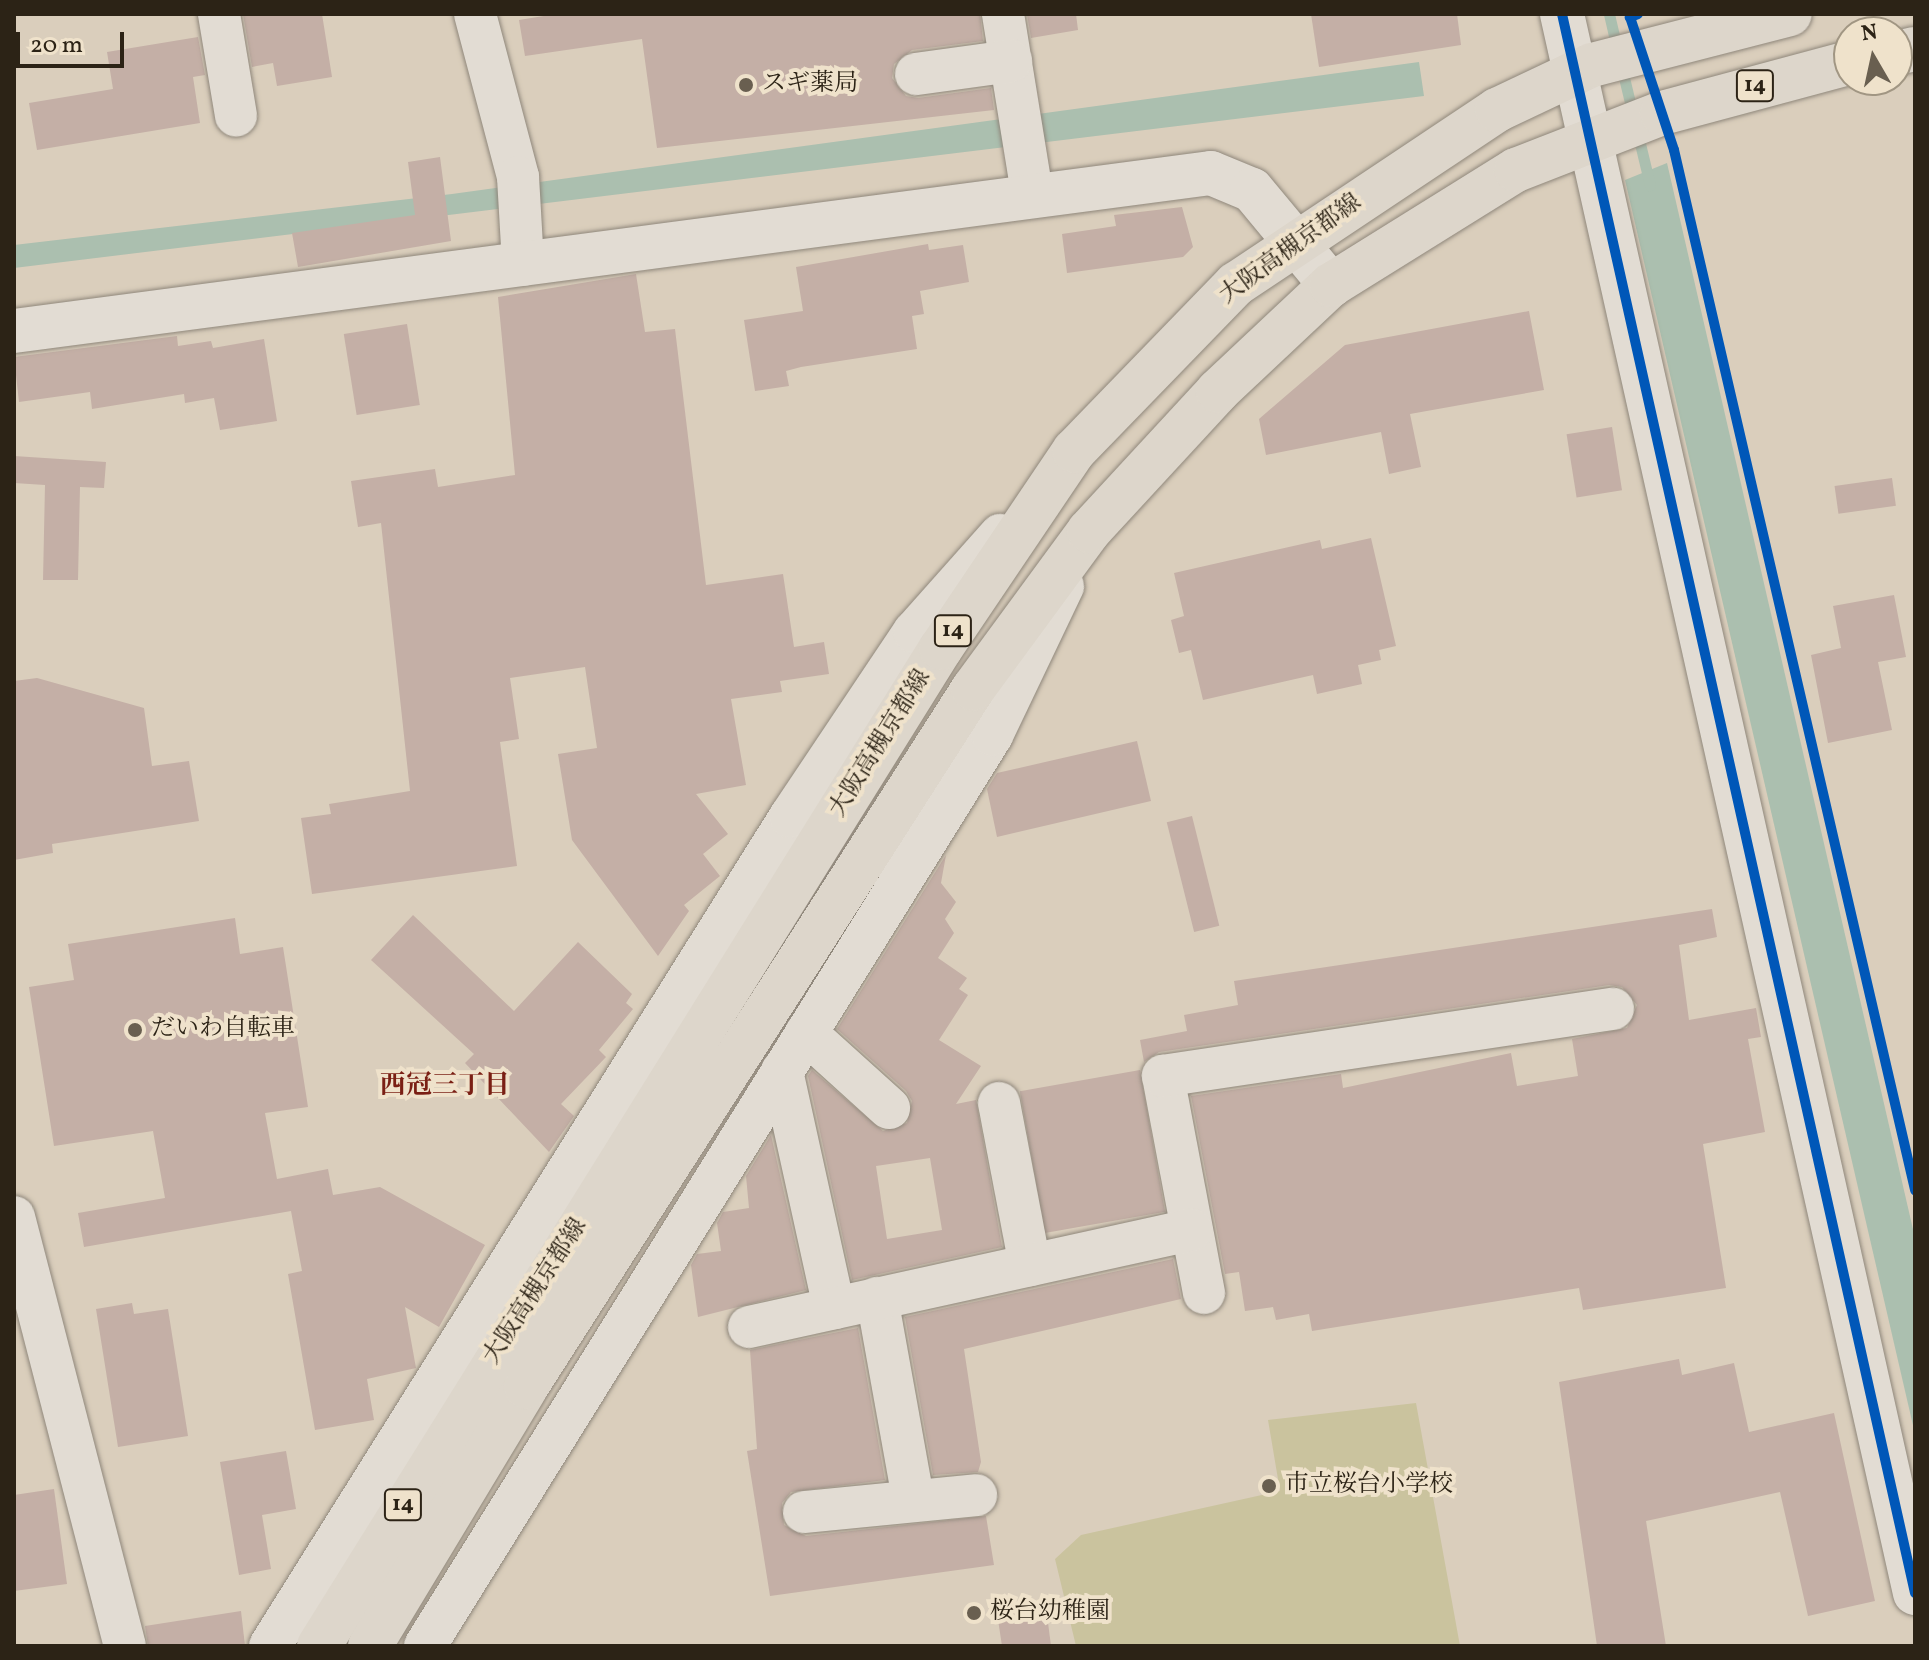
<!DOCTYPE html>
<html>
<head>
<meta charset="utf-8">
<style>
	body { margin:0 }
	#map { position:relative; width:1929px; height:1660px; overflow:hidden; background:#dacebc; font-family:Vollkorn,"Noto Serif JP",serif }
	div>[style] { position:absolute }
	.green>* { inset:0; background:#cac39e }
	.water>* { inset:0; background:#abbfaf }
	.stream>* { height:11px; margin:-5.5px; padding:0 5.5px; transform-origin:5.5px; border-radius:5.5px; background:#abbfaf }
	.building>* { inset:0; background:#c4afa6; transform-origin:0 0 }
	.roads { filter:drop-shadow(0 0 2px #8f877b) drop-shadow(0 0 2px #8f877b) }
	.minor>* { height:42px; margin:-21px; padding:0 21px; transform-origin:21px; border-radius:21px; background:#e2dcd3 }
	.tertiary>* { height:44px; margin:-22px; padding:0 22px; transform-origin:22px; border-radius:22px; background:#e2dcd3 }
	.primary>* { height:44px; margin:-22px; padding:0 22px; transform-origin:22px; border-radius:22px; background:#ddd6cb }
	.cycleway>* { height:10px; margin:-5px; padding:0 5px; transform-origin:5px; border-radius:5px; background:#0057b8 }
	.dots>* { width:22px; height:22px; translate:-50% -50%; box-sizing:border-box; border:4px solid #efe2cb; border-radius:50% }
	span { translate:-50% -50%; white-space:nowrap; text-align:center; line-height:1.15; -webkit-text-stroke:8px #efe2cb; paint-order:stroke }
	.shield-label span { padding:2px 6px; background:#efe2cb; border:2px solid; border-radius:6px; -webkit-text-stroke-width:0 }
	.shield-label { font-size:22px; color:#2c2316; font-weight:700 }
	.poi-label { font-size:24px; color:#2c2316 }
	.left { translate:0 -50%; text-align:left }
	.street-label { font-size:24px; color:#2c2316 }
	.neighbourhood-label { font-size:26px; color:#7a1f14; font-weight:700 }
	.frame { position:absolute; inset:0; border:16px solid #2c2316; pointer-events:none }
	.north { position:absolute; left:1833px; top:16px; width:80px; height:80px; box-sizing:border-box; background:#efe2cb; border:2px solid #a19683; border-radius:50%; rotate:351deg; font-size:22px; font-weight:700; line-height:32px; text-align:center; color:#2c2316 }
	.north::after { content:''; display:block; margin:auto; width:28px; height:36px; background:#695f50; clip-path:polygon(50% 0,100% 100%,50% 72%,0 100%) }
	.scale { position:absolute; left:16px; top:32px; width:108px; height:36px; box-sizing:border-box; border:4px solid #2c2316; border-top:0; padding-left:10px; font-size:24px; line-height:28px; white-space:nowrap; color:#2c2316; -webkit-text-stroke:6px #efe2cb; paint-order:stroke }
</style>
</head>
<body>
<div id="map">
	<div class="green">
		<div style="clip-path:polygon(1416px 1403px,1460px 1646px,1076px 1646px,1055px 1559px,1081px 1535px,1280px 1491px,1268px 1420px)"></div>
	</div>
	<div class="water">
		<div style="clip-path:polygon(1419px 62px,1424px 96px,14px 268px,14px 245px,452px 194px)"></div>
		<div style="clip-path:polygon(1667px 163px,1915px 1238px,1915px 1434px,1625px 180px)"></div>
	</div>
	<div class="stream">
		<div style="left:1609px;top:14px;width:35px;rotate:77deg"></div>
		<div style="left:1621px;top:65px;width:51px;rotate:76.5deg"></div>
		<div style="left:1637px;top:131px;width:56px;rotate:76.5deg"></div>
	</div>
	<div class="building">
		<div style="clip-path:polygon(243px 14px,322px 14px,332px 77px,277px 86px,273px 63px,252px 67px)"></div>
		<div style="clip-path:polygon(556px 14px,980px 14px,983px 41px,912px 50px,894px 64px,892px 78px,906px 96px,918px 98px,991px 88px,994px 110px,657px 148px,642px 39px,525px 56px,519px 20px)"></div>
		<div style="clip-path:polygon(1027px 14px,1076px 14px,1078px 30px,1031px 38px)"></div>
		<div style="clip-path:polygon(1311px 14px,1457px 14px,1461px 45px,1319px 67px)"></div>
		<div style="clip-path:polygon(198px 37px,205px 75px,193px 77px,200px 123px,37px 150px,29px 103px,113px 89px,107px 52px)"></div>
		<div style="clip-path:polygon(440px 157px,451px 241px,298px 267px,292px 233px,415px 215px,408px 162px)"></div>
		<div style="clip-path:polygon(1182px 207px,1193px 247px,1183px 257px,1067px 273px,1062px 234px,1116px 226px,1114px 215px)"></div>
		<div style="clip-path:polygon(928px 244px,929px 250px,963px 245px,969px 282px,920px 291px,924px 314px,912px 316px,917px 349px,801px 367px,786px 371px,789px 386px,755px 391px,744px 320px,803px 311px,796px 267px)"></div>
		<div style="clip-path:polygon(636px 274px,645px 332px,675px 329px,706px 585px,783px 574px,794px 647px,824px 642px,829px 674px,780px 681px,782px 692px,731px 699px,746px 785px,696px 794px,728px 834px,703px 854px,720px 876px,684px 905px,689px 911px,658px 956px,572px 840px,558px 754px,597px 748px,585px 667px,510px 678px,519px 739px,500px 742px,517px 866px,312px 894px,301px 818px,331px 814px,329px 804px,410px 791px,381px 523px,358px 527px,351px 481px,435px 469px,438px 487px,515px 475px,498px 297px)"></div>
		<div style="clip-path:polygon(1529px 311px,1544px 390px,1410px 414px,1421px 467px,1389px 474px,1381px 432px,1266px 455px,1259px 419px,1345px 345px)"></div>
		<div style="left:407px;top:324px;width:82px;height:64px;rotate:81deg"></div>
		<div style="clip-path:polygon(177px 336px,178px 346px,211px 341px,213px 348px,264px 339px,277px 421px,220px 430px,214px 398px,185px 403px,184px 394px,92px 409px,90px 392px,19px 402px,14px 357px)"></div>
		<div style="left:1612px;top:427px;width:64px;height:46px;rotate:81deg"></div>
		<div style="clip-path:polygon(14px 456px,106px 462px,104px 488px,80px 487px,78px 580px,43px 580px,45px 485px,14px 483px)"></div>
		<div style="left:1892px;top:478px;width:28px;height:58px;rotate:82deg"></div>
		<div style="clip-path:polygon(1371px 538px,1396px 646px,1379px 650px,1381px 660px,1358px 665px,1362px 684px,1317px 694px,1313px 675px,1203px 700px,1191px 650px,1179px 653px,1171px 620px,1184px 616px,1174px 573px,1320px 540px,1322px 549px)"></div>
		<div style="clip-path:polygon(1894px 595px,1906px 657px,1878px 662px,1892px 730px,1828px 743px,1811px 655px,1841px 648px,1833px 606px)"></div>
		<div style="clip-path:polygon(37px 678px,144px 708px,152px 766px,189px 761px,199px 821px,52px 844px,53px 853px,14px 860px,14px 681px)"></div>
		<div style="clip-path:polygon(1137px 741px,1151px 801px,997px 837px,987px 789px,997px 773px)"></div>
		<div style="left:1192px;top:816px;width:113px;height:26px;rotate:76deg"></div>
		<div style="clip-path:polygon(evenodd,946px 855px,941px 883px,956px 902px,945px 919px,954px 933px,938px 958px,967px 978px,959px 989px,968px 995px,939px 1040px,981px 1066px,956px 1104px,976px 1100px,1002px 1247px,852px 1280px,808px 1076px,812px 1070px,883px 1131px,907px 1123px,912px 1101px,906px 1091px,837px 1029px,946px 855px,930px 1158px,942px 1230px,887px 1239px,876px 1166px,930px 1158px)"></div>
		<div style="clip-path:polygon(1712px 909px,1717px 937px,1679px 945px,1689px 1020px,1756px 1008px,1761px 1037px,1748px 1039px,1765px 1132px,1703px 1144px,1726px 1288px,1583px 1310px,1579px 1288px,1312px 1331px,1309px 1314px,1276px 1320px,1273px 1307px,1245px 1311px,1239px 1272px,1225px 1274px,1191px 1096px,1341px 1074px,1343px 1088px,1511px 1053px,1517px 1086px,1578px 1076px,1572px 1039px,1627px 1028px,1637px 1005px,1622px 987px,1609px 985px,1159px 1052px,1144px 1062px,1140px 1040px,1187px 1031px,1184px 1015px,1238px 1005px,1234px 981px)"></div>
		<div style="clip-path:polygon(413px 915px,514px 1011px,578px 942px,632px 994px,626px 1003px,633px 1009px,599px 1050px,606px 1057px,561px 1104px,574px 1116px,549px 1152px,465px 1063px,474px 1054px,371px 960px)"></div>
		<div style="clip-path:polygon(235px 918px,240px 954px,283px 947px,308px 1107px,265px 1113px,277px 1179px,328px 1169px,333px 1195px,380px 1187px,485px 1245px,439px 1327px,405px 1307px,416px 1368px,367px 1379px,374px 1420px,315px 1430px,288px 1274px,302px 1271px,291px 1211px,84px 1247px,78px 1213px,165px 1198px,153px 1131px,54px 1146px,29px 987px,74px 980px,68px 944px)"></div>
		<div style="left:1140px;top:1070px;width:144px;height:122px;rotate:80deg"></div>
		<div style="clip-path:polygon(771px 1135px,806px 1290px,698px 1317px,691px 1265px,697px 1254px,721px 1251px,717px 1223px,723px 1212px,749px 1208px,746px 1176px)"></div>
		<div style="clip-path:polygon(1173px 1259px,1181px 1299px,964px 1349px,981px 1462px,978px 1472px,933px 1475px,905px 1317px)"></div>
		<div style="clip-path:polygon(132px 1303px,134px 1314px,168px 1309px,188px 1436px,118px 1447px,96px 1309px)"></div>
		<div style="clip-path:polygon(858px 1328px,885px 1480px,791px 1492px,782px 1503px,784px 1525px,806px 1536px,986px 1516px,994px 1565px,770px 1596px,747px 1451px,757px 1449px,750px 1350px)"></div>
		<div style="clip-path:polygon(1679px 1359px,1682px 1375px,1734px 1363px,1749px 1432px,1834px 1413px,1875px 1601px,1808px 1616px,1780px 1492px,1646px 1521px,1666px 1646px,1597px 1646px,1559px 1382px)"></div>
		<div style="clip-path:polygon(286px 1451px,296px 1509px,262px 1515px,271px 1569px,239px 1575px,220px 1462px)"></div>
		<div style="clip-path:polygon(54px 1489px,67px 1584px,14px 1591px,14px 1495px)"></div>
		<div style="clip-path:polygon(1046px 1607px,1051px 1646px,1002px 1646px,997px 1613px)"></div>
		<div style="clip-path:polygon(241px 1611px,245px 1646px,148px 1646px,145px 1626px)"></div>
	</div>
	<div class="roads">
		<div class="minor">
			<div style="left:219px;top:14px;width:103px;rotate:80.5deg"></div>
			<div style="left:475px;top:14px;width:169px;rotate:75.2deg"></div>
			<div style="left:518px;top:177px;width:88px;rotate:86.7deg"></div>
			<div style="left:1003px;top:14px;width:182px;rotate:80.8deg"></div>
			<div style="left:916px;top:74px;width:96px;rotate:-7.8deg"></div>
			<div style="left:806px;top:1033px;width:112px;rotate:42.1deg"></div>
			<div style="left:782px;top:1071px;width:243px;rotate:77.6deg"></div>
			<div style="left:999px;top:1103px;width:165px;rotate:79.2deg"></div>
			<div style="left:14px;top:1217px;width:443px;rotate:75.5deg"></div>
			<div style="left:1204px;top:1293px;width:221px;rotate:-100.7deg"></div>
			<div style="left:1163px;top:1076px;width:455px;rotate:-8.5deg"></div>
			<div style="left:877px;top:1298px;width:204px;rotate:79.8deg"></div>
			<div style="left:749px;top:1327px;width:453px;rotate:-12.4deg"></div>
			<div style="left:804px;top:1512px;width:173px;rotate:-5.6deg"></div>
			<div style="left:270px;top:1646px;width:979px;rotate:-57.9deg"></div>
			<div style="left:790px;top:817px;width:223px;rotate:-56.2deg"></div>
			<div style="left:914px;top:632px;width:130px;rotate:-48.4deg"></div>
			<div style="left:425px;top:1646px;width:1073px;rotate:-58.1deg"></div>
			<div style="left:992px;top:735px;width:165px;rotate:-64.5deg"></div>
		</div>
		<div class="tertiary">
			<div style="left:1562px;top:14px;width:1618px;rotate:77.4deg"></div>
			<div style="left:14px;top:331px;width:1207px;rotate:-7.52deg"></div>
			<div style="left:1211px;top:173px;width:44px;rotate:22.5deg"></div>
			<div style="left:1252px;top:190px;width:124px;rotate:50.3deg"></div>
		</div>
		<div class="primary">
			<div style="left:1897px;top:53px;width:18px;rotate:-13deg"></div>
			<div style="left:319px;top:1646px;width:1176px;rotate:-58.07deg"></div>
			<div style="left:941px;top:648px;width:238px;rotate:-56deg"></div>
			<div style="left:1074px;top:451px;width:233px;rotate:-45.9deg"></div>
			<div style="left:1236px;top:284px;width:314px;rotate:-33.7deg"></div>
			<div style="left:1497px;top:110px;width:105px;rotate:-25.3deg"></div>
			<div style="left:1592px;top:65px;width:204px;rotate:-14.4deg"></div>
			<div style="left:370px;top:1646px;width:302px;rotate:-58.9deg"></div>
			<div style="left:526px;top:1387px;width:829px;rotate:-57.36deg"></div>
			<div style="left:973px;top:689px;width:196px;rotate:-53.7deg"></div>
			<div style="left:1089px;top:531px;width:190px;rotate:-47.3deg"></div>
			<div style="left:1218px;top:391px;width:155px;rotate:-43.2deg"></div>
			<div style="left:1331px;top:285px;width:218px;rotate:-31.9deg"></div>
			<div style="left:1516px;top:170px;width:157px;rotate:-21.3deg"></div>
			<div style="left:1662px;top:113px;width:194px;rotate:-15deg"></div>
		</div>
	</div>
	<div class="cycleway">
		<div style="left:1562px;top:14px;width:1618px;rotate:77.4deg"></div>
		<div style="left:1638px;top:14px;width:9px;rotate:159deg"></div>
		<div style="left:1630px;top:17px;width:140px;rotate:71.7deg"></div>
		<div style="left:1674px;top:150px;width:1068px;rotate:76.95deg"></div>
	</div>
	<div class="dots">
		<div style="left:746px;top:85px;background:#695f50"></div>
		<div style="left:135px;top:1030px;background:#695f50"></div>
		<div style="left:1269px;top:1486px;background:#695f50"></div>
		<div style="left:974px;top:1613px;background:#695f50"></div>
	</div>
	<div class="shield-label">
		<span style="left:1755px;top:86px">14</span>
		<span style="left:953px;top:631px">14</span>
		<span style="left:403px;top:1505px">14</span>
	</div>
	<div class="poi-label">
		<span class="left" style="left:762px;top:85px">スギ薬局</span>
		<span class="left" style="left:151px;top:1030px">だいわ自転車</span>
		<span class="left" style="left:1285px;top:1486px">市立桜台小学校</span>
		<span class="left" style="left:990px;top:1613px">桜台幼稚園</span>
	</div>
	<div class="street-label">
		<span style="left:1291px;top:250px;rotate:-36deg">大阪高槻京都線</span>
		<span style="left:881px;top:744px;rotate:-58deg">大阪高槻京都線</span>
		<span style="left:536px;top:1292px;rotate:-57deg">大阪高槻京都線</span>
	</div>
	<div class="neighbourhood-label">
		<span style="left:445px;top:1087px">西冠三丁目</span>
	</div>
	<div class="frame"></div>
	<div class="north">N</div>
	<div class="scale">20 m</div>
</div>
</body>
</html>
